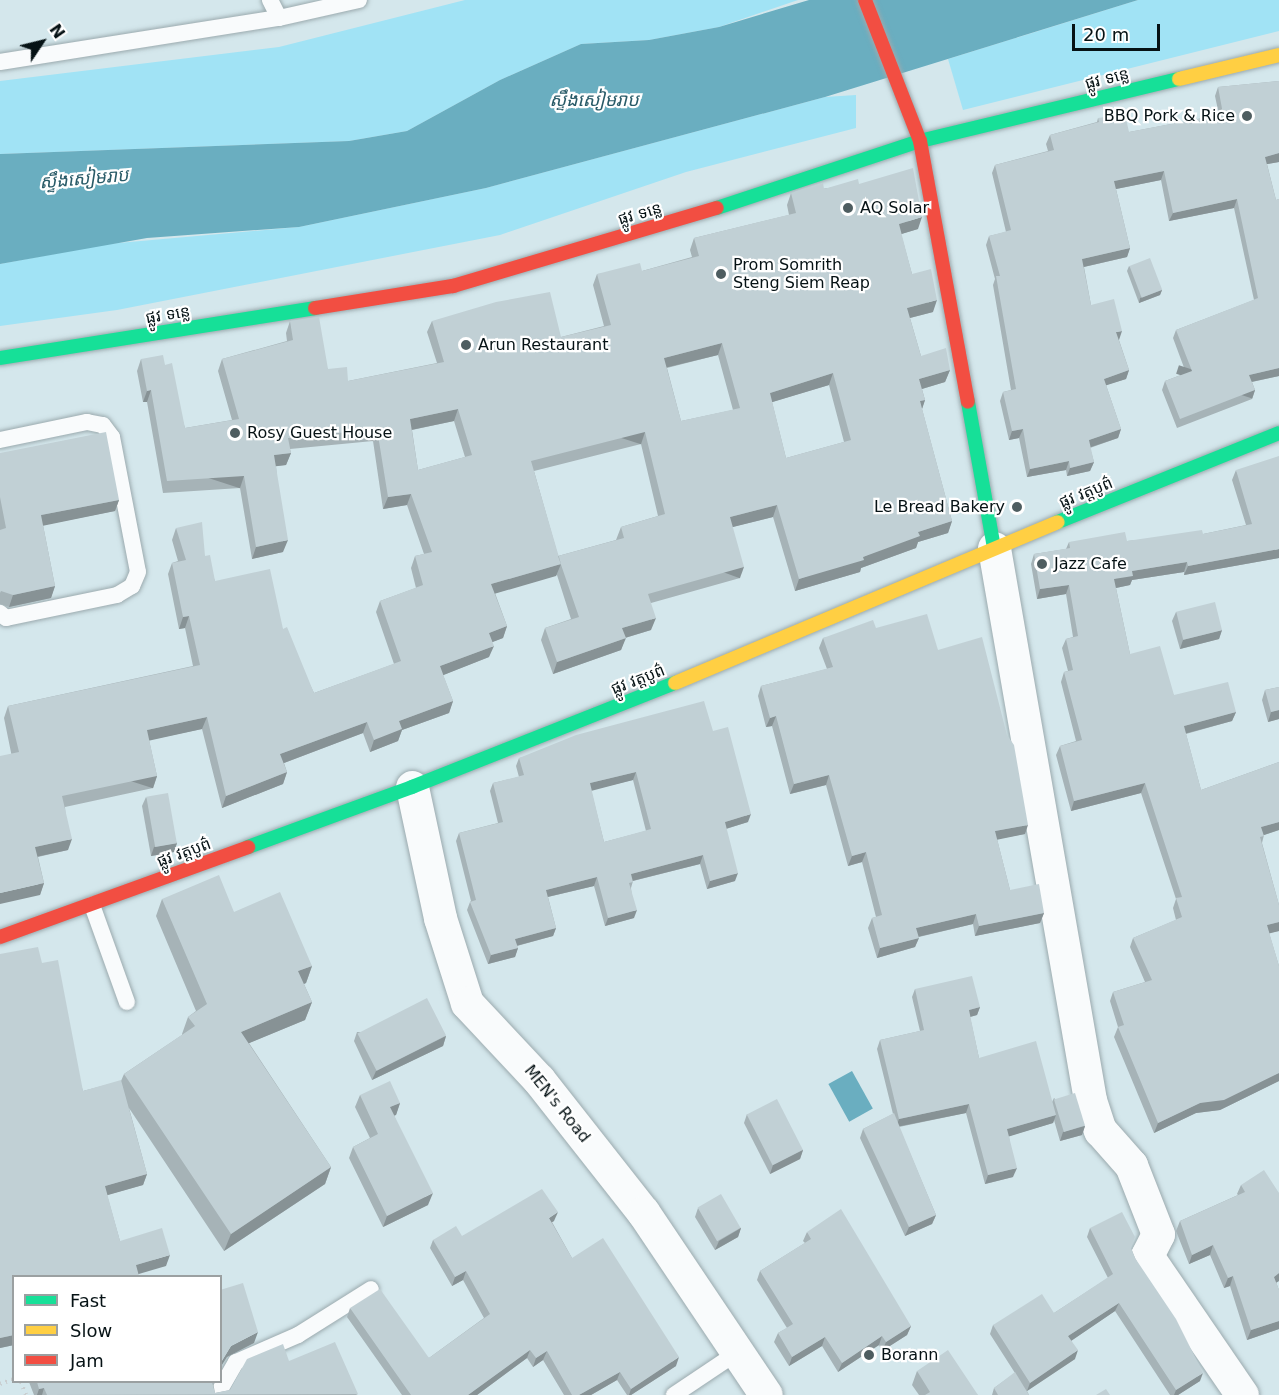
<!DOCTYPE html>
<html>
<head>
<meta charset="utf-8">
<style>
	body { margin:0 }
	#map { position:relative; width:1279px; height:1395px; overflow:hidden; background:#d4e7ec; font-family:"DejaVu Sans","Noto Sans Khmer",sans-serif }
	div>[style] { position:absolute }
	.green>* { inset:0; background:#a1e3f5 }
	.water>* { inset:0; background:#6aaec0; transform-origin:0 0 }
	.path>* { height:4px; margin-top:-2px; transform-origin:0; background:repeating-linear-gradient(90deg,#c9ced0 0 1.5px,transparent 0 6px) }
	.roads { filter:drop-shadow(0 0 2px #9baaae) drop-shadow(0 0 2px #9baaae) }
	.lane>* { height:16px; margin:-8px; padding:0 8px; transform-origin:8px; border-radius:8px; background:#f9fbfc }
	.street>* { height:33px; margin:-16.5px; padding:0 16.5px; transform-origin:16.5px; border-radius:16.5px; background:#f9fbfc }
	.fast>* { height:14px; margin:-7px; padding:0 7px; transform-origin:7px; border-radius:7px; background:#16e098 }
	.slow>* { height:14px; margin:-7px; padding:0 7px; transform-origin:7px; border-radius:7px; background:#ffcf43 }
	.jam>* { height:14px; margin:-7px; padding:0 7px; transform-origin:7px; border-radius:7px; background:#f24e42 }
	.wall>* { inset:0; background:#a6b3b7 }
	.shaded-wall>* { inset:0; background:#879295; transform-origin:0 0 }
	.building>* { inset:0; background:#c1d0d5; transform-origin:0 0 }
	.dots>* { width:16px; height:16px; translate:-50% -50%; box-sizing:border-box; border:3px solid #fff; border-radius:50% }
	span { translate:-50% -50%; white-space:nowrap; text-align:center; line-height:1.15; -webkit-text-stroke:4.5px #fff; paint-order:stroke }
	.street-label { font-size:16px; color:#061215 }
	.poi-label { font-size:16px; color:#061215 }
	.right { translate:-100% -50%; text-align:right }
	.left { translate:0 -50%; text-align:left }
	.water-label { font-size:18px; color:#295b68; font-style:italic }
	.legend { position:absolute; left:12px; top:1275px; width:210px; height:108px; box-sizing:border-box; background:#fff; border:2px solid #9ba0a1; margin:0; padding:8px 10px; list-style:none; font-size:18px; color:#061215 }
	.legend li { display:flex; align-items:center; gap:12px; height:30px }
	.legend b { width:30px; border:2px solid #9ba0a1 }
	.north { position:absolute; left:12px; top:12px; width:60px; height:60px; -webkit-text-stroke:4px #fff; paint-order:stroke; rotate:55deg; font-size:16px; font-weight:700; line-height:24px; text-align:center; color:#061215 }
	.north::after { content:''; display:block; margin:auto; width:21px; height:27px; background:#061215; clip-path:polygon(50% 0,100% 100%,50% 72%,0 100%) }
	.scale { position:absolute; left:1072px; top:24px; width:88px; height:27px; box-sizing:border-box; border:3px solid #061215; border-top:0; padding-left:8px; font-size:18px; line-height:21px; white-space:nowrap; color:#061215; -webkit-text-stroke:4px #fff; paint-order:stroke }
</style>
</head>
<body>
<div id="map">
	<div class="green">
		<div style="clip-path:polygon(465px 0,798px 0,719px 27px,649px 40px,581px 44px,500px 80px,407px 131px,349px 141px,0 154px,0 81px,279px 47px)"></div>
		<div style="clip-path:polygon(1138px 0,1279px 0,1279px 31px,963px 110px,948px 59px)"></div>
		<div style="clip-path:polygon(856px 95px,856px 128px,686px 172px,500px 235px,117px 310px,0 326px,0 264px,107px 244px,299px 227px,486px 188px,825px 97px)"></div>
	</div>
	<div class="water">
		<div style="clip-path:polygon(809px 0,1138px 0,825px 97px,486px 188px,299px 227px,147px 238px,0 264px,0 154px,349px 141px,407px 131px,500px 80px,581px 44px,649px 40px,719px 27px)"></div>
		<div style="left:852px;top:1071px;width:43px;height:27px;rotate:61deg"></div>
	</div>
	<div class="path">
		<div style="left:21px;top:1382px;width:14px;rotate:69deg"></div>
		<div style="left:0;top:1384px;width:15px;rotate:-20deg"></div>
	</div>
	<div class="roads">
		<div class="lane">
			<div style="left:270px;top:0;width:20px;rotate:63deg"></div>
			<div style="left:0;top:62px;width:282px;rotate:-9deg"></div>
			<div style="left:279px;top:18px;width:82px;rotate:-12.7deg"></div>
			<div style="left:0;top:440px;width:89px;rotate:-11.7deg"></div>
			<div style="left:87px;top:422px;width:16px;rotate:11deg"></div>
			<div style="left:103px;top:425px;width:15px;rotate:53deg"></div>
			<div style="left:112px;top:437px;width:137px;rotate:79.1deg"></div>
			<div style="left:138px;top:572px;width:15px;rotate:113deg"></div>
			<div style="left:132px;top:586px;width:17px;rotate:149deg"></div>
			<div style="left:117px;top:595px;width:113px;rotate:168.3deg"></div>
			<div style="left:6px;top:618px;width:8px;rotate:-140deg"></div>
			<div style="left:92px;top:905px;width:103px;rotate:70.2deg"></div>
			<div style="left:217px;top:1395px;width:38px;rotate:-60deg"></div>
			<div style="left:236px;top:1362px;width:68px;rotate:-23.5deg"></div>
			<div style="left:298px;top:1335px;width:86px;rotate:-32.2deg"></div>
			<div style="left:674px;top:1395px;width:77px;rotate:-33.9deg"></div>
		</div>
		<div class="street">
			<div style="left:994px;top:548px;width:560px;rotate:80.13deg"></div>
			<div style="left:1090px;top:1100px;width:32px;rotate:72deg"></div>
			<div style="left:1100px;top:1130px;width:47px;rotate:48.5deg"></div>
			<div style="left:1131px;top:1165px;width:74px;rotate:68.6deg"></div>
			<div style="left:1158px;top:1234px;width:25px;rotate:117deg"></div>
			<div style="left:1147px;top:1256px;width:168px;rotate:55.6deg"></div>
			<div style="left:412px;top:787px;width:134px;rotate:77.9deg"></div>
			<div style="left:440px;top:918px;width:89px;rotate:72.4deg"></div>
			<div style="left:467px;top:1003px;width:105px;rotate:46.9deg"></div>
			<div style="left:539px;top:1080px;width:168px;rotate:51.8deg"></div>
			<div style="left:643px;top:1212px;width:220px;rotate:56.1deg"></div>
		</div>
		<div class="fast">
			<div style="left:717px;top:208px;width:214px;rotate:-18.3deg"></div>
			<div style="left:920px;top:141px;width:266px;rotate:-13.5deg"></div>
			<div style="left:0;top:358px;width:319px;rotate:-9deg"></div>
			<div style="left:968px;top:402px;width:148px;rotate:79.9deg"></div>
			<div style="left:1058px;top:522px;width:238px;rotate:-21.9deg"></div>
			<div style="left:248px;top:847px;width:175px;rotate:-20.1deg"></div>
			<div style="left:412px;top:787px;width:283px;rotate:-21.6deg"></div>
		</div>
		<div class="slow">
			<div style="left:1179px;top:79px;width:103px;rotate:-13.5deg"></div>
			<div style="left:675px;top:683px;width:415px;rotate:-22.8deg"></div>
		</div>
		<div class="jam">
			<div style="left:865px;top:0;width:151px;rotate:68.7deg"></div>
			<div style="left:920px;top:141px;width:265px;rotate:79.6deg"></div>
			<div style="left:315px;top:308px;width:140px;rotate:-9.1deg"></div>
			<div style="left:453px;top:286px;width:275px;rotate:-16.5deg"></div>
			<div style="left:0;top:937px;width:264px;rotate:-19.9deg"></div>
		</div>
	</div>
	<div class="wall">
		<div style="clip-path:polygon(1279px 81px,1279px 162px,1267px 164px,1276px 200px,1279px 199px,1279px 376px,1252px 382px,1255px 390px,1252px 399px,1177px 428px,1162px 390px,1165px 381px,1186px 373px,1173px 338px,1176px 330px,1254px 300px,1234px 208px,1169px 221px,1161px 180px,1116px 189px,1130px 248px,1127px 257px,1084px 267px,1091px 305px,1119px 340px,1129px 370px,1126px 379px,1106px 385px,1121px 429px,1118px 438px,1090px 448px,1094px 462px,1090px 471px,1067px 476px,1066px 470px,1027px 477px,1019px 438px,1009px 440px,1000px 401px,1003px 392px,1011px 390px,993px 285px,995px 279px,986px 245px,989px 236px,1006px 232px,992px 173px,995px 165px,1048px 151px,1046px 144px,1050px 135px,1097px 122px,1098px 118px,1129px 132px,1219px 115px,1215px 96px,1218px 87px)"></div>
		<div style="clip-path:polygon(evenodd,859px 184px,918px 229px,901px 234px,912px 274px,933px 312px,910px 318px,921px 356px,950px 370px,945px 382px,922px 389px,925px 400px,922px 409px,952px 521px,948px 533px,918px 542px,916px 548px,861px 568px,860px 572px,795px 591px,773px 517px,732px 527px,740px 578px,651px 603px,651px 630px,625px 638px,621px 650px,553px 674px,541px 640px,545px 628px,571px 619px,557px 575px,495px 593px,507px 626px,503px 638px,492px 642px,489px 657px,443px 675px,453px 701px,449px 713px,402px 730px,398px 741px,370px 752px,363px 733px,284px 763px,287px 772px,283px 784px,222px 808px,202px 729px,149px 740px,157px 776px,153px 788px,65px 807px,68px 850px,38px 857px,44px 883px,40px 895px,4px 718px,8px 706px,193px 666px,185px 628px,179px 629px,168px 574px,172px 563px,178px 561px,172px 540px,176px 528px,205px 556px,215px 581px,283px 629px,314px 693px,394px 664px,376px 612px,380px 601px,416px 588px,411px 568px,415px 556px,424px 554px,407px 505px,383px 509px,373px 441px,290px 449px,291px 453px,286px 465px,276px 466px,283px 552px,252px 559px,240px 488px,163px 493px,147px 402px,143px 402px,137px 371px,141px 359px,165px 365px,185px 428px,232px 420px,218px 371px,222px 359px,287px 341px,286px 333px,290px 321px,328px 369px,348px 381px,437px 363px,427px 332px,432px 321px,561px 337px,604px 326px,593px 285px,597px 274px,642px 271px,692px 257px,690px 250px,694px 238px,789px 215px,787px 205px,791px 193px,859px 184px,718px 355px,733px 410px,681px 421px,667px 368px,718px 355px,859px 184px,829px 385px,844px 442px,786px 458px,772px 402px,829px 385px,859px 184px,454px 421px,465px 457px,418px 470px,412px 430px,454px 421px,859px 184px,641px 444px,658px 516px,621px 527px,616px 540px,558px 556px,534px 471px,641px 444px)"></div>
		<div style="clip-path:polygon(1129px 266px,1162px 290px,1160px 295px,1139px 303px,1127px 271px)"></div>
		<div style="clip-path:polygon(0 453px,119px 500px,115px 511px,43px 525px,55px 586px,51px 598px,9px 607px,0 604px)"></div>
		<div style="clip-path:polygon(1236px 470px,1279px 558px,1184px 575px,1184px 572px,1132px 580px,1130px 585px,1116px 588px,1130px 654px,1174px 695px,1236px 712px,1232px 721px,1186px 734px,1201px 790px,1279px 762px,1279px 830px,1264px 835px,1262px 843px,1279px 905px,1279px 931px,1269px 933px,1279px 966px,1279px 1081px,1220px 1110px,1196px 1113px,1154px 1133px,1114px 1037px,1118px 1027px,1110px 1001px,1113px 992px,1145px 982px,1130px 947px,1133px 938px,1176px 920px,1173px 908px,1176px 899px,1141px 793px,1071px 811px,1056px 755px,1060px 746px,1076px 741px,1061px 682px,1064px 672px,1068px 671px,1062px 648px,1066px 639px,1073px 637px,1066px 594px,1037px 599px,1031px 564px,1034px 554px,1066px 549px,1069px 542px,1127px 541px,1203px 534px,1246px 525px,1232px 480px)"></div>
		<div style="clip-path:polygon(1176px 612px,1222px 630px,1219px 639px,1180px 649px,1172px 621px)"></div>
		<div style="clip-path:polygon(876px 628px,938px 650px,1025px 834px,997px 839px,1010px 890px,1044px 913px,1040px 923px,975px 936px,973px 924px,919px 937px,915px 947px,877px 958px,868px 928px,872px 918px,876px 917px,862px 862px,848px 866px,826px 785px,790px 794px,772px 726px,766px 727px,758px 696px,761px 686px,827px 669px,819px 648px,823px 638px)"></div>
		<div style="clip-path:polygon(1279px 687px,1279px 719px,1268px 722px,1262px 700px,1265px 690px)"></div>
		<div style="clip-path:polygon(evenodd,713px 731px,748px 822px,726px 829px,735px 881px,707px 889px,700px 864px,633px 881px,631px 888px,634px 918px,605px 926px,594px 886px,548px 897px,556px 928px,553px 936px,517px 946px,518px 948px,515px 957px,488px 964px,467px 910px,470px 902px,471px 901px,456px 841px,459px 833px,498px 823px,490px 791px,493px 783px,519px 777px,516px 766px,519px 758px,713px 731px,633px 780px,646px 831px,604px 842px,591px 790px,633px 780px)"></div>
		<div style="clip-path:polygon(146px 797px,177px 843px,174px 852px,151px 856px,142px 806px)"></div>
		<div style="clip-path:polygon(162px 899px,234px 912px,312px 966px,306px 983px,304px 984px,312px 1002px,305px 1020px,249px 1043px,331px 1167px,325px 1184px,224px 1251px,129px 1108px,147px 1174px,143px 1185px,107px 1195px,120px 1241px,166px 1266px,14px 1276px,14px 1345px,0 1348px,0 954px,42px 963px,83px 1091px,121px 1081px,124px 1074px,182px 1035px,182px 1034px,188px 1017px,196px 1011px,156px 916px)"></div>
		<div style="clip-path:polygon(915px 989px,980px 1007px,977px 1015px,970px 1017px,979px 1058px,1052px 1102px,1054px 1098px,1085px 1126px,1082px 1135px,1060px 1141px,1054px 1120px,1053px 1123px,1009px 1136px,1013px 1177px,985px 1184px,966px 1113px,899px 1127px,936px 1215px,932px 1224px,905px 1236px,860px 1138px,863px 1129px,893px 1114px,877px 1049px,880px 1040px,920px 1031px,912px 997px)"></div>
		<div style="clip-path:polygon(357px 1032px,446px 1036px,443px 1046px,372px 1080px,354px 1041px)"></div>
		<div style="clip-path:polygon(360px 1095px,400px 1103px,396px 1115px,394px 1115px,428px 1205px,383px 1227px,349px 1158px,353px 1147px,370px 1138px,355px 1107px)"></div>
		<div style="clip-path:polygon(747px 1114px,803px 1150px,800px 1159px,770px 1174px,744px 1123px)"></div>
		<div style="clip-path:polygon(1241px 1185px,1279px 1193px,1279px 1281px,1276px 1282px,1279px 1290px,1279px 1329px,1247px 1340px,1230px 1286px,1224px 1288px,1210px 1255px,1189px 1264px,1176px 1231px,1180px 1221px,1238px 1195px,1237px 1194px)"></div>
		<div style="clip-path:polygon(698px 1208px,741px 1228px,738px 1237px,715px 1250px,695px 1217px)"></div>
		<div style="clip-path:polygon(554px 1221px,552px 1222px,572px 1258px,676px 1366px,631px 1395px,627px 1395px,617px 1380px,591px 1395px,564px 1395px,543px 1360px,533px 1367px,527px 1358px,477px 1395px,402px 1395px,347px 1317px,350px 1308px,429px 1358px,484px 1318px,463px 1280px,452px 1286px,430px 1248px,433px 1240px,462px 1236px)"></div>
		<div style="clip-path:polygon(1090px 1228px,1131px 1248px,1135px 1258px,1200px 1381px,1178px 1395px,1170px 1395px,1115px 1311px,1071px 1341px,1075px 1359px,1027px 1391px,1029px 1395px,992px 1395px,994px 1388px,1015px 1373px,990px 1334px,993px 1325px,1054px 1313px,1108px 1278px,1087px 1237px)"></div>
		<div style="clip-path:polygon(807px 1232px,911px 1326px,907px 1335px,882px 1351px,879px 1345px,838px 1372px,822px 1346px,789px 1366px,774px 1342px,778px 1333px,787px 1328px,757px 1280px,760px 1271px,805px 1243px,803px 1241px)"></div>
		<div style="clip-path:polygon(289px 1361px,358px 1395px,34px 1395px,29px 1382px,213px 1382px,215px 1393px,230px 1390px)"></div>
		<div style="clip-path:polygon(917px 1371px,978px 1395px,919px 1395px,912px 1385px)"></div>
	</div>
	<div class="shaded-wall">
		<div style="clip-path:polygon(1279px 153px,1279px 162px,1262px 165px,1265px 157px)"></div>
		<div style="clip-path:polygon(1164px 171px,1161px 180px,1111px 190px,1114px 181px)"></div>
		<div style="clip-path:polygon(1237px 199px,1234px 208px,1169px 221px,1173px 213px)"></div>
		<div style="clip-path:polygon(922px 217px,918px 229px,895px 236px,899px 224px)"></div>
		<div style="clip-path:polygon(1130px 248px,1127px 257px,1079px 268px,1082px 259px)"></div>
		<div style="clip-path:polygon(1162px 290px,1160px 295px,1139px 303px,1140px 298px)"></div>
		<div style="clip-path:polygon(937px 300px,933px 312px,902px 320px,907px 308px)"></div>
		<div style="clip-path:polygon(1122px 331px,1119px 340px,1113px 341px,1116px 332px)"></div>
		<div style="clip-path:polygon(722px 343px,718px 355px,660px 369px,664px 358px)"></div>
		<div style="clip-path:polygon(1279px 368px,1279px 376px,1246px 383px,1249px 375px)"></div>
		<div style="clip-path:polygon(950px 370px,945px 382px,915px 391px,919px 379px)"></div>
		<div style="clip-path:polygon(1129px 370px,1126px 379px,1101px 387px,1104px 379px)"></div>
		<div style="clip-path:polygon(833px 373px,829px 385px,766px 404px,770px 393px)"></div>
		<div style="clip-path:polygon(151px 390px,147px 402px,143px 402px,147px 391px)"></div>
		<div style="left:1255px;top:390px;width:9px;height:80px;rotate:108deg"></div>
		<div style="clip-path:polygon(925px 400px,921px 412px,920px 401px)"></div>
		<div style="clip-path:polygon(458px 409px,454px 421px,406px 431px,410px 419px)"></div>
		<div style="left:377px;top:429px;width:13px;height:89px;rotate:108deg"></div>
		<div style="clip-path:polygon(1023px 429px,1019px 438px,1009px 440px,1012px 431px)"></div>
		<div style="clip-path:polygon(1121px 429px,1118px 438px,1085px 449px,1089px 440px)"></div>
		<div style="left:645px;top:432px;width:13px;height:118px;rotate:108deg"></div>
		<div style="clip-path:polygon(291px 453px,286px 465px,270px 467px,274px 455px)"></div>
		<div style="clip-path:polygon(1069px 461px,1066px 470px,1027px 477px,1030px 469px)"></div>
		<div style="clip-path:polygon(1094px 462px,1090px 471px,1067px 476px,1070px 468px)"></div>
		<div style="left:244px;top:476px;width:13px;height:77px;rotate:108deg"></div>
		<div style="clip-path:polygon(411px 494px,407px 505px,383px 509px,388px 497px)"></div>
		<div style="clip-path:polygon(119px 500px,115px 511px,37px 527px,41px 515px)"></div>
		<div style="clip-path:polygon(777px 505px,773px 517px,725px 529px,730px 517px)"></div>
		<div style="clip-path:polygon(952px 521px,948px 533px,918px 542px,916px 548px,861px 568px,860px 572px,795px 591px,799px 579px,863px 557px,918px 532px)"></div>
		<div style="clip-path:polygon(288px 540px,283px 552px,252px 559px,256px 547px)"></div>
		<div style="clip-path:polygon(1279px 549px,1279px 558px,1184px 575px,1188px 566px)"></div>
		<div style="clip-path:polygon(1187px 562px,1184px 572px,1132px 580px,1130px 585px,1111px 589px,1114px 579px,1132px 571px)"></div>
		<div style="clip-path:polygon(561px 564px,556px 576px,487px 596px,491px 584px)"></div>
		<div style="left:744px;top:567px;width:12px;height:100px;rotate:110deg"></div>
		<div style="clip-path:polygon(1069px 585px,1066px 594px,1037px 599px,1040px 589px)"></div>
		<div style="clip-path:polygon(55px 586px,51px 598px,9px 607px,13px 595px)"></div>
		<div style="clip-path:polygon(189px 616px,185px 628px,179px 629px,183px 617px)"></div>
		<div style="clip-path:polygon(656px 618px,651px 630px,618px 640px,622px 628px)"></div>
		<div style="clip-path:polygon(507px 626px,503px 638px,485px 645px,489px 633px)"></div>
		<div style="clip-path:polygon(1222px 630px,1219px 639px,1180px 649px,1183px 640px)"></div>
		<div style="clip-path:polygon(626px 638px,621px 650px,553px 674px,557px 662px)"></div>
		<div style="clip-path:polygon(494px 646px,489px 657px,436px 678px,440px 666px)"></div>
		<div style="clip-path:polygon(453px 701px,449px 713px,402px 730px,398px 741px,370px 752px,374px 740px,399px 721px)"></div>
		<div style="clip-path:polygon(1279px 710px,1279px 719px,1268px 722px,1271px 712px)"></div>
		<div style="clip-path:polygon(1236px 712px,1232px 721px,1180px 735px,1184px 726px)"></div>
		<div style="clip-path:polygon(776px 716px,772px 726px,766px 727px,770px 718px)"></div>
		<div style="clip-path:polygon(207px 717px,202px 729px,143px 742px,147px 730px)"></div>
		<div style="clip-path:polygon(367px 722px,363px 733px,276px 766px,280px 754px)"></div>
		<div style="clip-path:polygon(287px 772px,283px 784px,222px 808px,226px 796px)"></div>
		<div style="clip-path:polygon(636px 772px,633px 780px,587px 792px,590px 783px)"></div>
		<div style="clip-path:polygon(829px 775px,826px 785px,790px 794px,794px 784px)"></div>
		<div style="left:157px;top:776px;width:13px;height:97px;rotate:108deg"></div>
		<div style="clip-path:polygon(1145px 783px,1141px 793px,1071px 811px,1074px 801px)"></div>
		<div style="clip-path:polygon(751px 814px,748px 822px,722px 830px,725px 822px)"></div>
		<div style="clip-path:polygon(1279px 822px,1279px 830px,1258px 837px,1261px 827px)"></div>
		<div style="clip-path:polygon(1028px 825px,1025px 834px,991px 841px,995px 831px)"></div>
		<div style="clip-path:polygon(72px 839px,68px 850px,31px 858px,35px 847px)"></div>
		<div style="clip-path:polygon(177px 843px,174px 852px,151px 856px,154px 847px)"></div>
		<div style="clip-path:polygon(866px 852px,862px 862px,848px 866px,852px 856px)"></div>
		<div style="clip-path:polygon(703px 855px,700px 864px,628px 882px,631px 874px)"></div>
		<div style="clip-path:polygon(738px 873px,735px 881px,707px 889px,710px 881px)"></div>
		<div style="clip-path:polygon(597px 877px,594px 886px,543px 898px,546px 890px)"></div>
		<div style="clip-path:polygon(44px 883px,40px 895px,0 904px,0 893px)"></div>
		<div style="clip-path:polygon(637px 910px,634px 918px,605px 926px,608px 918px)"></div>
		<div style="clip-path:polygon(1044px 913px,1040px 923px,975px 936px,979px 926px)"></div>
		<div style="clip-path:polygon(976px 914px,973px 924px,913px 938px,916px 928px)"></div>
		<div style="clip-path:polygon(1279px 922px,1279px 931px,1263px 935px,1267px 925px)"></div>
		<div style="clip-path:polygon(556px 928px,553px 936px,512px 947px,515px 939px)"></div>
		<div style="clip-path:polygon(919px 938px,915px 947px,877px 958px,880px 948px)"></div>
		<div style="clip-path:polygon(518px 948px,515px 957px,488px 964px,491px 955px)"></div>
		<div style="clip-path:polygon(312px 966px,306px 983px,292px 989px,298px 971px)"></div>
		<div style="clip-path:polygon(312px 1002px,305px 1020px,235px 1049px,241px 1032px)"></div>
		<div style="clip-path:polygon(980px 1007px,977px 1015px,966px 1018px,969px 1010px)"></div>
		<div style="clip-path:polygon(446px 1036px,443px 1046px,372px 1080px,376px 1071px)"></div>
		<div style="clip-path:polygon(1279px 1073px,1279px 1081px,1220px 1110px,1196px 1113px,1154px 1133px,1158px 1123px,1200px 1103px)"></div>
		<div style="clip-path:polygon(400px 1103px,396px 1115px,386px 1119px,390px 1107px)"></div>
		<div style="clip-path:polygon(969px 1104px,966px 1113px,896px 1127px,899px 1119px)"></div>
		<div style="clip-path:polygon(1056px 1115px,1053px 1123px,1004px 1138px,1007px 1129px)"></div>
		<div style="clip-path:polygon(1085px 1126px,1082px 1135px,1060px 1141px,1063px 1132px)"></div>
		<div style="clip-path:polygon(803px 1150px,800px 1159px,770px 1174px,773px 1165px)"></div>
		<div style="clip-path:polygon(331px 1167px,325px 1184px,224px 1251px,231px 1234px)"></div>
		<div style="clip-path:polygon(1017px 1168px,1013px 1177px,985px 1184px,988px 1175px)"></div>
		<div style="clip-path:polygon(147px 1174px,143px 1185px,101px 1197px,105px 1186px)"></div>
		<div style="clip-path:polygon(433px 1193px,428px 1205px,383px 1227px,387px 1216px)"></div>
		<div style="clip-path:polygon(558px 1212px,554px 1221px,546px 1226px,549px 1218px)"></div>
		<div style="clip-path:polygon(936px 1215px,932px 1224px,905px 1236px,909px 1227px)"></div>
		<div style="clip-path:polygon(741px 1228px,738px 1237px,715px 1250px,719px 1241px)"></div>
		<div style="clip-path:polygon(1213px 1245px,1210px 1255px,1189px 1264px,1192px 1255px)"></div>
		<div style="clip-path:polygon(170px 1255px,166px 1266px,132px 1276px,136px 1265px)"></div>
		<div style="clip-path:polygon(466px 1271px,463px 1280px,452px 1286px,455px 1277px)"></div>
		<div style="clip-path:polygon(1279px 1273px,1279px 1281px,1271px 1286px,1274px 1277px)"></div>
		<div style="clip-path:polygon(1233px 1276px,1230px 1286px,1224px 1288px,1228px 1278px)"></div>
		<div style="clip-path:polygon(1119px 1303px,1115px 1311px,1065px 1345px,1068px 1336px)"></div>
		<div style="clip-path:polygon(1279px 1321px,1279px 1329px,1247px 1340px,1251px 1330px)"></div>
		<div style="clip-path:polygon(911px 1326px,907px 1335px,882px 1351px,886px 1342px)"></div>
		<div style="clip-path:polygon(258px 1332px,254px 1343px,227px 1357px,220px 1368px,220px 1364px,231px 1346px)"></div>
		<div style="clip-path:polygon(14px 1335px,14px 1345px,0 1348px,0 1338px)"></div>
		<div style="clip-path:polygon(882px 1336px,879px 1345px,838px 1372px,842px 1363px)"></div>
		<div style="clip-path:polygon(825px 1337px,822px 1346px,789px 1366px,792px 1357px)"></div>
		<div style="clip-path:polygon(530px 1350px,527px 1358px,477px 1395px,468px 1395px)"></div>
		<div style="clip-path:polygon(1078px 1350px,1075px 1359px,1027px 1391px,1030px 1383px)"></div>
		<div style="clip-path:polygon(547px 1351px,543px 1360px,533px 1367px,536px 1358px)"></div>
		<div style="clip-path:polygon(679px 1357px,676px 1366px,631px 1395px,629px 1395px,631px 1389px)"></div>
		<div style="clip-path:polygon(620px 1372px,617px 1380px,591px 1395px,579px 1395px)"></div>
		<div style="clip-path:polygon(1203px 1373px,1200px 1381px,1178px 1395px,1174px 1395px,1176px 1390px)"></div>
		<div style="clip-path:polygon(44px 1388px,42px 1395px,37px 1395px,39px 1389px)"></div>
	</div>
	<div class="building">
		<div style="clip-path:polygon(1279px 81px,1279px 153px,1265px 157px,1276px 200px,1279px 199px,1279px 368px,1249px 375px,1255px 390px,1180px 419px,1165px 381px,1192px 371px,1176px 330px,1258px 298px,1237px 199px,1173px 213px,1164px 171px,1114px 181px,1130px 248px,1082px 259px,1091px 305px,1114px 299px,1122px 331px,1116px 332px,1129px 370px,1104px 379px,1121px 429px,1089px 440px,1094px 462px,1070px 468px,1069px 461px,1030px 469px,1023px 429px,1012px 431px,1003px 392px,1016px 389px,996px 276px,1000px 276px,989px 236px,1011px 230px,995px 165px,1054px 150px,1050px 135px,1099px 122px,1098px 118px,1125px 114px,1129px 132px,1223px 114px,1218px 87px)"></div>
		<div style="clip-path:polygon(evenodd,913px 168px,922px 217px,899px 224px,912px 274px,931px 269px,937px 300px,907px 308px,921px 356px,946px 348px,950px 370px,919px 379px,925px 400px,920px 401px,952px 521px,918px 532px,920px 536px,863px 557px,864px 560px,799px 579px,777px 505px,730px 517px,744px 567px,648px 594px,656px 618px,622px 628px,626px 638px,557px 662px,545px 628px,579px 617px,558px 556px,624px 538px,621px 527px,665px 514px,645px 432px,531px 461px,561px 564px,491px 584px,507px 626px,489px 633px,494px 646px,440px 666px,453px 701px,399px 721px,402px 729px,374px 740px,367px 722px,280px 754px,287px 772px,226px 796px,207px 717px,147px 730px,157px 776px,62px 796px,72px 839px,35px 847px,44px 883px,0 893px,0 756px,19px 752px,8px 706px,200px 665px,189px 616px,183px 617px,172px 563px,186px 560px,176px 528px,202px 522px,205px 556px,210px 555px,215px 581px,270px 569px,283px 629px,287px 627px,314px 693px,401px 661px,380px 601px,423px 585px,415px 556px,432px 552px,411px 494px,388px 497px,377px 429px,288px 438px,291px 453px,274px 455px,288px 540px,256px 547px,244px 476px,167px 481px,151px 390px,147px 391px,141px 359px,163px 355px,165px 365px,172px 363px,185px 428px,239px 419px,222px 359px,293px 340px,290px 321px,319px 317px,328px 369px,347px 367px,348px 381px,444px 362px,432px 321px,496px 302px,550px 292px,561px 337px,611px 325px,597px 274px,640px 263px,642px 271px,699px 256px,694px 238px,796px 213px,791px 193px,823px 183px,824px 189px,858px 179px,859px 184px,913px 168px,722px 343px,740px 408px,681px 421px,664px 358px,722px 343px,913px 168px,833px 373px,851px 440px,786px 458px,770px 393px,833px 373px,913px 168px,458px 409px,472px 455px,418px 470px,410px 419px,458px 409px)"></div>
		<div style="left:1150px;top:258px;width:34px;height:22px;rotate:69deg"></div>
		<div style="clip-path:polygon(106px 432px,119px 500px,41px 515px,55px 586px,13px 595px,1px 591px,0 593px,0 530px,6px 528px,0 497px,0 453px)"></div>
		<div style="clip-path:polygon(1279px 456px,1279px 549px,1188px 566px,1187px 562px,1132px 571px,1133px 576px,1114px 579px,1130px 654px,1160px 646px,1174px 695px,1228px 682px,1236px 712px,1184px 726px,1201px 790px,1279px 762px,1279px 822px,1261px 827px,1264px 836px,1260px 837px,1279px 905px,1279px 922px,1267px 925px,1279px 966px,1279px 1073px,1224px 1100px,1200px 1103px,1158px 1123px,1118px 1027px,1124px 1025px,1113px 992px,1152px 980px,1133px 938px,1182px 917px,1176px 898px,1182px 897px,1145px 783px,1074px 801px,1060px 746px,1082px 740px,1064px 672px,1073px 670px,1066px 639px,1078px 636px,1069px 585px,1040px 589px,1034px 554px,1070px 548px,1069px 542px,1125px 532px,1127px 541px,1202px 530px,1203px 534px,1252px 524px,1236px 470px)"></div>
		<div style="left:1215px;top:602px;width:29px;height:40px;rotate:76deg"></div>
		<div style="clip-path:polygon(927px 614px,938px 650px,982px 637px,1007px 735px,1014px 745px,1028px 825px,995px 831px,1010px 890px,1039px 884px,1044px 913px,979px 926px,976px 914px,916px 928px,919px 938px,880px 948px,872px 918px,882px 915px,866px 852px,852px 856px,829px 775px,794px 784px,776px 716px,770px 718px,761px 686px,833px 667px,823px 638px,873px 620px,876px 628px)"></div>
		<div style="clip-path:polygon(1279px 687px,1279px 710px,1271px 712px,1265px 690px)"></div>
		<div style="clip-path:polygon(evenodd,704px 701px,713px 731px,728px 727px,751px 814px,725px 822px,738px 873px,710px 881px,703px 855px,631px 874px,633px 882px,629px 883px,637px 910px,608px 918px,597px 877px,546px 890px,556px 928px,515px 939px,518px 948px,491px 955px,470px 902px,476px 900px,459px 833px,503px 822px,493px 783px,524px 775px,519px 758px,576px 735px,704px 701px,636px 772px,651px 829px,604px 842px,590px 783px,636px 772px)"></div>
		<div style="left:168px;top:793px;width:51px;height:22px;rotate:80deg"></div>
		<div style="clip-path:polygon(219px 875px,234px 912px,280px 892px,312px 966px,298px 971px,312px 1002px,241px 1032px,331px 1167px,231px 1234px,124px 1074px,195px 1026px,188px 1017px,207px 1004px,162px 899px)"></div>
		<div style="clip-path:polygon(38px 947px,42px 963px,58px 960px,83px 1091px,121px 1080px,147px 1174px,105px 1186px,120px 1241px,162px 1228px,170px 1255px,136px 1265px,139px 1276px,14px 1276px,14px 1335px,0 1338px,0 954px)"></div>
		<div style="clip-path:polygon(972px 976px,980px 1007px,969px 1010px,979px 1058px,1036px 1041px,1056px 1115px,1007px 1129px,1017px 1168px,988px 1175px,969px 1104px,899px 1119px,880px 1040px,924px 1030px,915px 989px)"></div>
		<div style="left:427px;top:998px;width:42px;height:78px;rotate:63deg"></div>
		<div style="clip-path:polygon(390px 1081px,400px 1103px,390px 1107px,433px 1193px,387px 1216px,353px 1147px,378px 1134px,360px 1095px)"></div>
		<div style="left:1075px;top:1093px;width:34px;height:22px;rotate:73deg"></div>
		<div style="left:777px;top:1099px;width:57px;height:34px;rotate:63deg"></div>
		<div style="clip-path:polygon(894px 1113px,936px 1215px,909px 1227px,863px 1129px)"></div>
		<div style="clip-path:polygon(1264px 1170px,1279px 1193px,1279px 1273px,1274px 1277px,1279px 1290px,1279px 1321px,1251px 1330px,1233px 1276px,1228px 1278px,1213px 1245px,1192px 1255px,1180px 1221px,1245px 1192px,1241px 1185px)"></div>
		<div style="clip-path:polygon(542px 1189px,558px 1212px,549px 1218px,572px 1258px,603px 1238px,679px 1357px,631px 1389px,620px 1372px,579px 1395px,572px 1395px,547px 1351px,536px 1358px,530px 1350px,468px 1395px,411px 1395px,350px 1308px,380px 1289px,429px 1358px,490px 1314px,466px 1271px,455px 1277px,433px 1240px,456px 1226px,462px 1236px)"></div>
		<div style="left:721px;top:1194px;width:39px;height:27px;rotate:60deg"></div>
		<div style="clip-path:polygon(841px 1209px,911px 1326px,886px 1342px,882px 1336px,842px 1363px,825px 1337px,792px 1357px,778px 1333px,793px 1324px,760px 1271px,811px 1239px,807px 1232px)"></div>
		<div style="clip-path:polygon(1122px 1212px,1135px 1237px,1131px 1248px,1135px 1258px,1176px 1319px,1203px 1373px,1176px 1390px,1119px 1303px,1068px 1336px,1078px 1350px,1030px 1383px,993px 1325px,1042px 1294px,1054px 1313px,1113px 1274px,1090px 1228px)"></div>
		<div style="clip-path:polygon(243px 1283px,258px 1332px,231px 1346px,220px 1364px,220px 1290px)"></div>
		<div style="clip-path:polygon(335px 1342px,358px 1394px,47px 1395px,44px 1388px,39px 1389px,37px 1382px,212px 1382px,215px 1393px,230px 1390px,247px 1359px,283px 1344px,289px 1361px)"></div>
		<div style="clip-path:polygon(948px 1350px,978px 1395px,925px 1395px,930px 1392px,917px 1371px)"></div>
		<div style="clip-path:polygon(1015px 1372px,1029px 1395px,998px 1395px,994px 1388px)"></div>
		<div style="clip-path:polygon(1106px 1389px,1110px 1395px,1096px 1395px)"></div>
	</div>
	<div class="dots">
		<div style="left:1247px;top:116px;background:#4e5d60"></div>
		<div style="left:848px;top:208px;background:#4e5d60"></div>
		<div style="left:721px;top:274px;background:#4e5d60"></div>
		<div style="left:466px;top:345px;background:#4e5d60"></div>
		<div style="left:235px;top:433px;background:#4e5d60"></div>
		<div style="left:1017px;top:507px;background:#4e5d60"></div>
		<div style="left:1042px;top:564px;background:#4e5d60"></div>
		<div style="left:869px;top:1355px;background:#4e5d60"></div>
	</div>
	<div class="street-label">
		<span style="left:1107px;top:79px;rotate:-14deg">ផ្លូវ ទន្លេ</span>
		<span style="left:640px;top:214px;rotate:-16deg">ផ្លូវ ទន្លេ</span>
		<span style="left:168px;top:315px;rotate:-9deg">ផ្លូវ ទន្លេ</span>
		<span style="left:1086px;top:493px;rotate:-22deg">ផ្លូវ វត្តបូព៌</span>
		<span style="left:638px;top:680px;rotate:-21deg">ផ្លូវ វត្តបូព៌</span>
		<span style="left:184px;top:853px;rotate:-20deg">ផ្លូវ វត្តបូព៌</span>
		<span style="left:557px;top:1104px;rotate:51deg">MEN's Road</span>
	</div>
	<div class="poi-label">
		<span class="right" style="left:1235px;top:116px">BBQ Pork &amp; Rice</span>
		<span class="left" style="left:860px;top:208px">AQ Solar</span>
		<span class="left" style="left:733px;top:274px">Prom Somrith<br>Steng Siem Reap</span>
		<span class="left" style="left:478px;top:345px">Arun Restaurant</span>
		<span class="left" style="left:247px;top:433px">Rosy Guest House</span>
		<span class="right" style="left:1005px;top:507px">Le Bread Bakery</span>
		<span class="left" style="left:1054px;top:564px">Jazz Cafe</span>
		<span class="left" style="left:881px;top:1355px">Borann</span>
	</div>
	<div class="water-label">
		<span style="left:594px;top:100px">ស្ទឹងសៀមរាប</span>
		<span style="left:84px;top:179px;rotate:-5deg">ស្ទឹងសៀមរាប</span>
	</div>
	<ul class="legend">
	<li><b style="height:8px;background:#16e098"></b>Fast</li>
	<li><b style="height:8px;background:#ffcf43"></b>Slow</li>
	<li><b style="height:8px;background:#f24e42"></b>Jam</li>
	</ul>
	<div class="north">N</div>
	<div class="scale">20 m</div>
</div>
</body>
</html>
